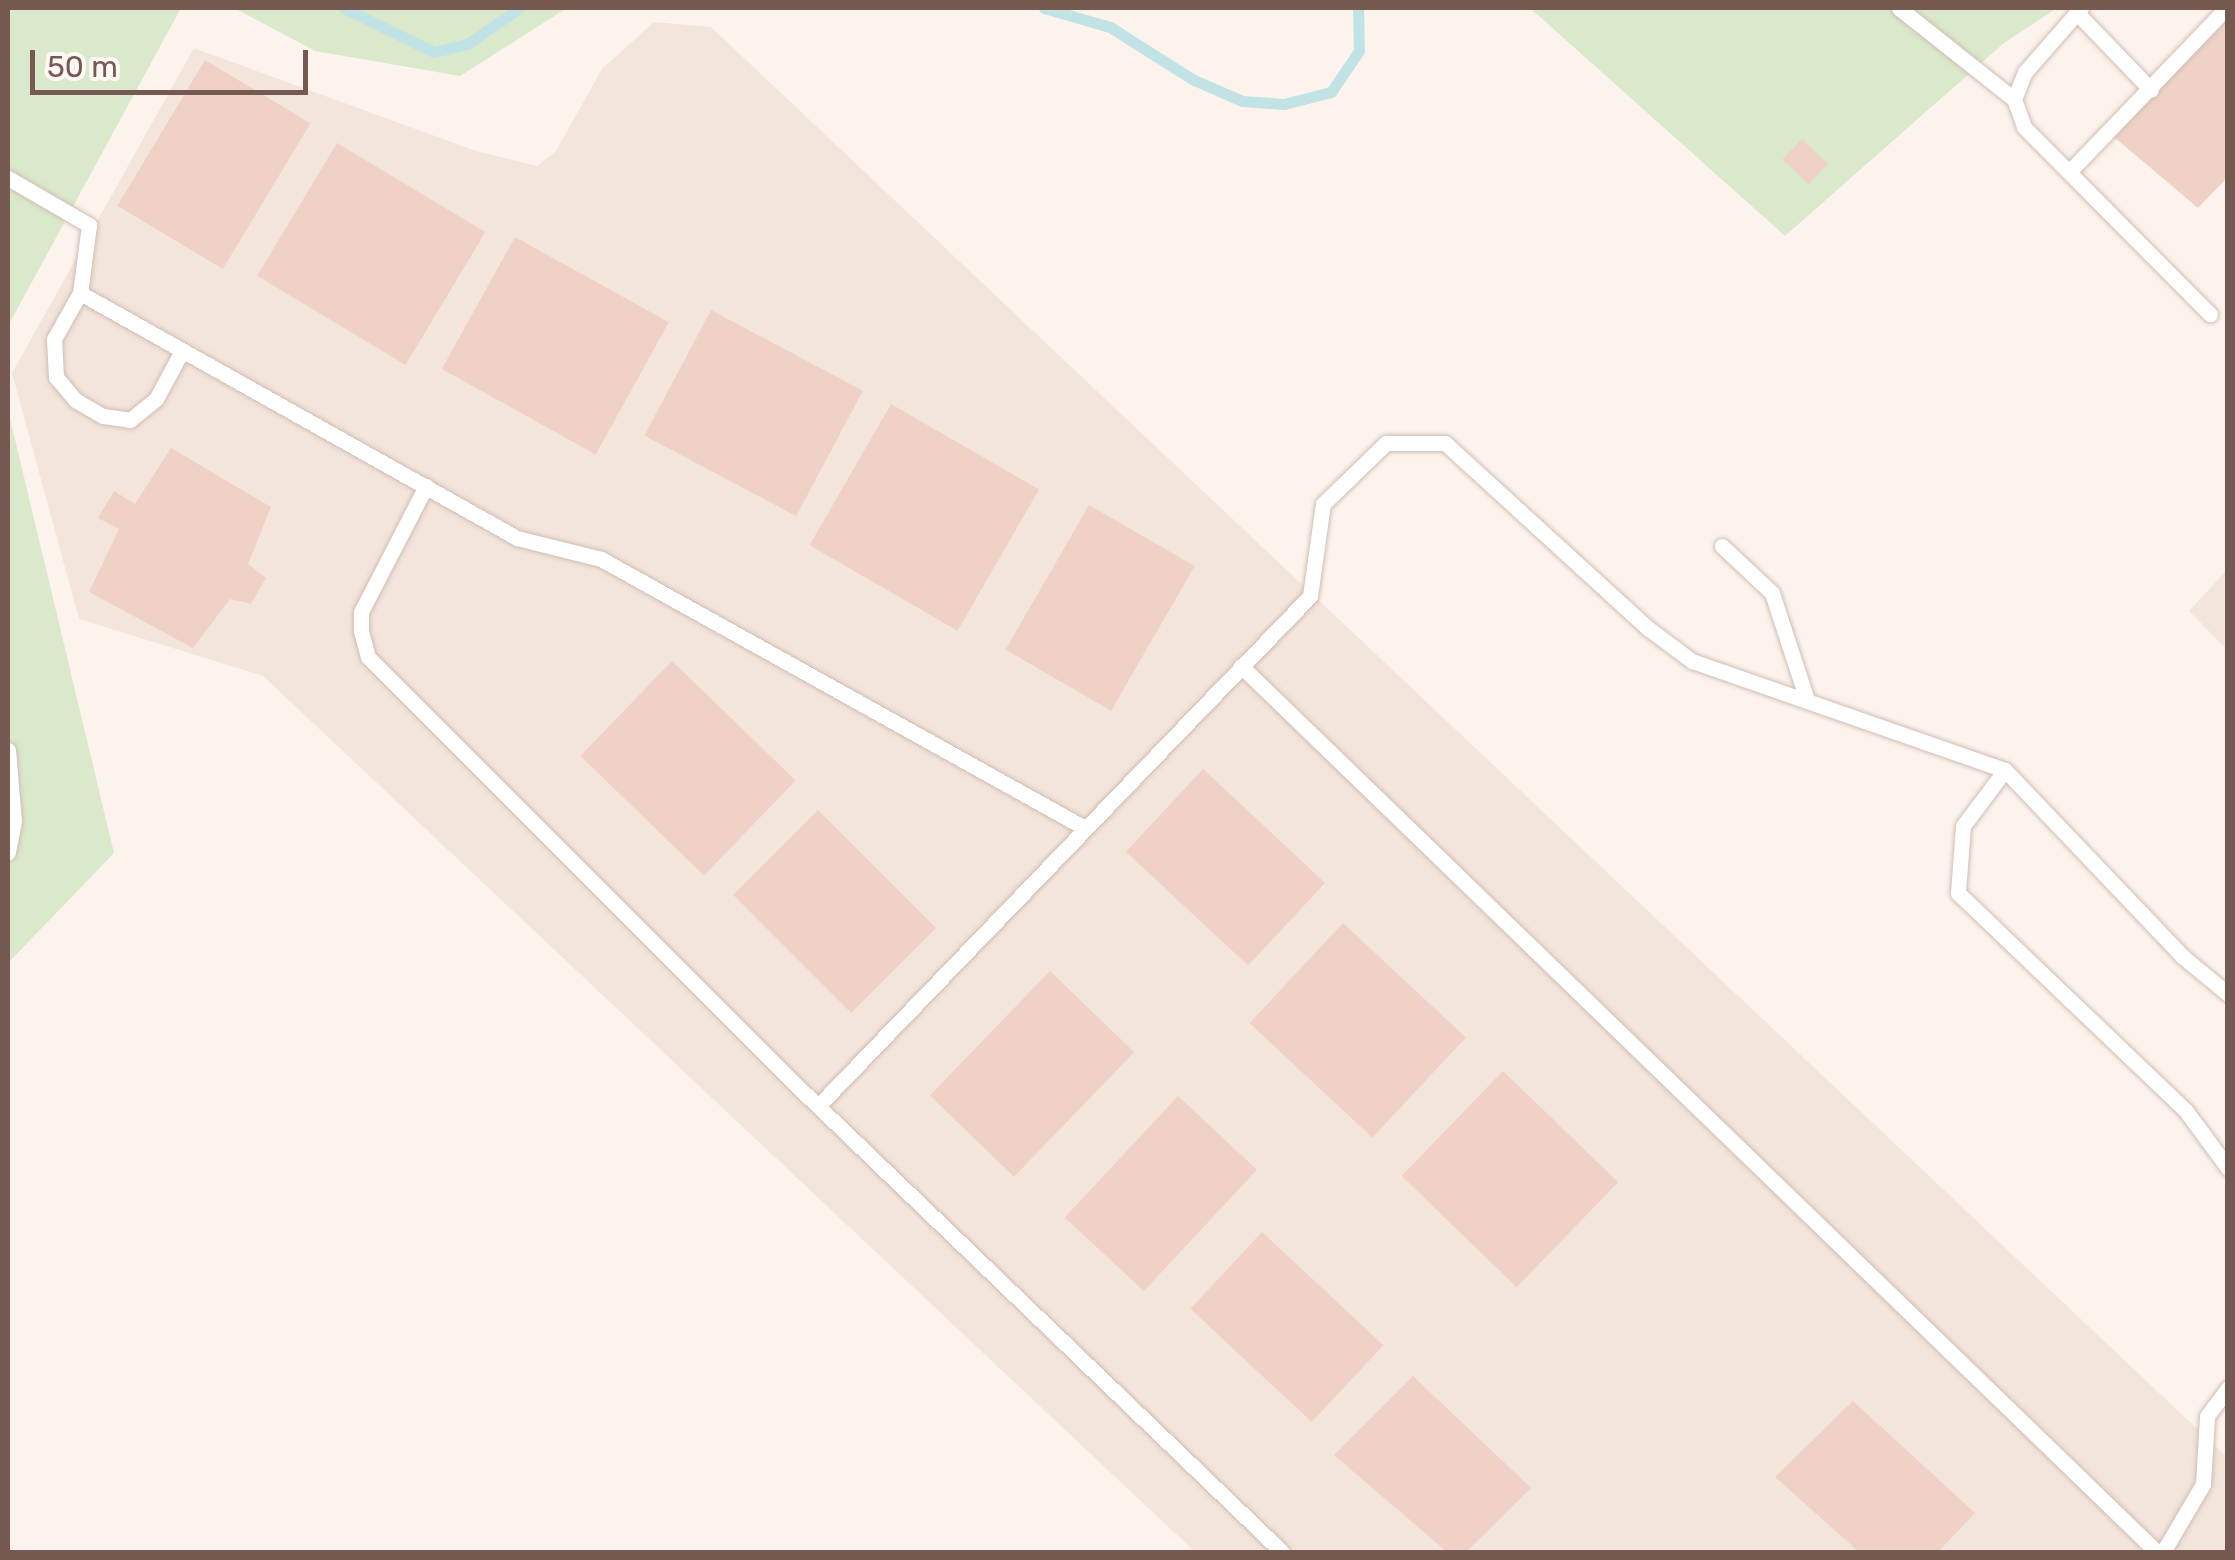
<!DOCTYPE html>
<html>
<head>
<meta charset="utf-8">
<style>
	body { margin:0 }
	#map { position:relative; width:2235px; height:1560px; overflow:hidden; background:#fcf4ec; font-family:Rubik,sans-serif }
	div>[style] { position:absolute }
	.residential>* { inset:0; background:#f3e5db }
	.green>* { inset:0; background:#dae9cb }
	.stream>* { height:11px; margin:-5.5px; padding:0 5.5px; transform-origin:5.5px; border-radius:5.5px; background:#c1e3e5 }
	.building>* { inset:0; background:#efd2c5; transform-origin:0 0 }
	.roads { filter:drop-shadow(0 0 2px #d0bdb4) drop-shadow(0 0 2px #d0bdb4) }
	.lane>* { height:15px; margin:-7.5px; padding:0 7.5px; transform-origin:7.5px; border-radius:7.5px; background:#fff }
	span { translate:-50% -50%; white-space:nowrap; text-align:center; line-height:1.15; -webkit-text-stroke:8px #fef8f2; paint-order:stroke }
	.frame { position:absolute; inset:0; border:10px solid #765950; pointer-events:none }
	.scale { position:absolute; left:30px; top:50px; width:278px; height:45px; box-sizing:border-box; border:5px solid #765950; border-top:0; padding-left:12px; font-size:30px; line-height:35px; white-space:nowrap; color:#765950; -webkit-text-stroke:8px #fef8f2; paint-order:stroke }
</style>
</head>
<body>
<div id="map">
	<div class="residential">
		<div style="clip-path:polygon(654px 22px,711px 27px,2227px 1457px,2227px 1552px,1195px 1552px,263px 676px,79px 619px,12px 373px,194px 48px,476px 151px,537px 166px,556px 151px,602px 69px)"></div>
		<div style="clip-path:polygon(2227px 570px,2227px 650px,2189px 611px)"></div>
	</div>
	<div class="green">
		<div style="clip-path:polygon(8px 8px,181px 8px,8px 326px)"></div>
		<div style="clip-path:polygon(234px 8px,567px 8px,460px 76px,315px 51px)"></div>
		<div style="clip-path:polygon(1530px 8px,2057px 8px,2004px 43px,1785px 236px)"></div>
		<div style="clip-path:polygon(8px 410px,114px 853px,8px 963px)"></div>
	</div>
	<div class="stream">
		<div style="left:344px;top:8px;width:100px;rotate:26.1deg"></div>
		<div style="left:434px;top:52px;width:36px;rotate:-14deg"></div>
		<div style="left:469px;top:43px;width:61px;rotate:-35deg"></div>
		<div style="left:1044px;top:8px;width:69px;rotate:16.1deg"></div>
		<div style="left:1110px;top:27px;width:97px;rotate:32.4deg"></div>
		<div style="left:1192px;top:79px;width:55px;rotate:23.7deg"></div>
		<div style="left:1242px;top:101px;width:42px;rotate:4.1deg"></div>
		<div style="left:1284px;top:104px;width:49px;rotate:-14.3deg"></div>
		<div style="left:1331px;top:92px;width:50px;rotate:-55.7deg"></div>
		<div style="left:1359px;top:51px;width:43px;rotate:-91.3deg"></div>
	</div>
	<div class="building">
		<div style="clip-path:polygon(2228px 18px,2228px 177px,2198px 208px,2114px 137px)"></div>
		<div style="left:205px;top:60px;width:123px;height:170px;rotate:31deg"></div>
		<div style="left:1802px;top:139px;width:36px;height:28px;rotate:44deg"></div>
		<div style="left:337px;top:143px;width:173px;height:155px;rotate:31deg"></div>
		<div style="left:515px;top:237px;width:176px;height:151px;rotate:29deg"></div>
		<div style="left:711px;top:310px;width:172px;height:142px;rotate:28deg"></div>
		<div style="left:891px;top:404px;width:171px;height:163px;rotate:30deg"></div>
		<div style="clip-path:polygon(171px 448px,271px 507px,248px 564px,266px 578px,251px 604px,230px 599px,193px 648px,89px 592px,119px 529px,98px 518px,114px 491px,135px 504px)"></div>
		<div style="left:1089px;top:505px;width:122px;height:167px;rotate:30deg"></div>
		<div style="left:672px;top:661px;width:172px;height:132px;rotate:44deg"></div>
		<div style="left:1203px;top:769px;width:167px;height:113px;rotate:43deg"></div>
		<div style="left:818px;top:810px;width:167px;height:120px;rotate:45deg"></div>
		<div style="left:1343px;top:923px;width:168px;height:137px;rotate:43deg"></div>
		<div style="left:1050px;top:971px;width:117px;height:173px;rotate:44deg"></div>
		<div style="left:1503px;top:1071px;width:160px;height:146px;rotate:44deg"></div>
		<div style="left:1178px;top:1096px;width:108px;height:166px;rotate:43deg"></div>
		<div style="left:1262px;top:1232px;width:166px;height:105px;rotate:43deg"></div>
		<div style="clip-path:polygon(1413px 1376px,1531px 1488px,1466px 1552px,1447px 1552px,1334px 1455px)"></div>
		<div style="clip-path:polygon(1853px 1401px,1975px 1513px,1938px 1552px,1859px 1552px,1775px 1477px)"></div>
	</div>
	<div class="roads">
		<div class="lane">
			<div style="left:1899px;top:8px;width:147px;rotate:38.4deg"></div>
			<div style="left:2081px;top:8px;width:85px;rotate:131.2deg"></div>
			<div style="left:2025px;top:72px;width:29px;rotate:112deg"></div>
			<div style="left:2014px;top:99px;width:30px;rotate:70deg"></div>
			<div style="left:2024px;top:127px;width:264px;rotate:45.2deg"></div>
			<div style="left:2076px;top:12px;width:108px;rotate:46.1deg"></div>
			<div style="left:2069px;top:172px;width:227px;rotate:-46.2deg"></div>
			<div style="left:8px;top:178px;width:94px;rotate:30.1deg"></div>
			<div style="left:89px;top:225px;width:69px;rotate:97.5deg"></div>
			<div style="left:80px;top:293px;width:53px;rotate:119.5deg"></div>
			<div style="left:54px;top:339px;width:38px;rotate:87deg"></div>
			<div style="left:56px;top:377px;width:30px;rotate:50deg"></div>
			<div style="left:75px;top:400px;width:32px;rotate:30deg"></div>
			<div style="left:103px;top:416px;width:27px;rotate:8deg"></div>
			<div style="left:130px;top:420px;width:33px;rotate:-39deg"></div>
			<div style="left:156px;top:399px;width:55px;rotate:-61.6deg"></div>
			<div style="left:80px;top:293px;width:501px;rotate:29.28deg"></div>
			<div style="left:517px;top:538px;width:87px;rotate:14deg"></div>
			<div style="left:601px;top:559px;width:551px;rotate:29.07deg"></div>
			<div style="left:426px;top:486px;width:142px;rotate:117.3deg"></div>
			<div style="left:361px;top:612px;width:19px;rotate:90deg"></div>
			<div style="left:361px;top:631px;width:27px;rotate:75deg"></div>
			<div style="left:368px;top:657px;width:604px;rotate:45deg"></div>
			<div style="left:795px;top:1084px;width:675px;rotate:43.86deg"></div>
			<div style="left:1722px;top:546px;width:69px;rotate:43.2deg"></div>
			<div style="left:1772px;top:593px;width:113px;rotate:71.9deg"></div>
			<div style="left:1241px;top:666px;width:1274px;rotate:44.05deg"></div>
			<div style="left:8px;top:750px;width:71px;rotate:85.2deg"></div>
			<div style="left:14px;top:821px;width:32px;rotate:101deg"></div>
			<div style="left:2005px;top:770px;width:70px;rotate:126.9deg"></div>
			<div style="left:1963px;top:826px;width:67px;rotate:94.3deg"></div>
			<div style="left:1958px;top:893px;width:315px;rotate:43.7deg"></div>
			<div style="left:2186px;top:1111px;width:71px;rotate:53.6deg"></div>
			<div style="left:818px;top:1106px;width:709px;rotate:-46.03deg"></div>
			<div style="left:1310px;top:596px;width:93px;rotate:-82deg"></div>
			<div style="left:1323px;top:504px;width:88px;rotate:-44.1deg"></div>
			<div style="left:1386px;top:443px;width:59px"></div>
			<div style="left:1445px;top:443px;width:276px;rotate:42.4deg"></div>
			<div style="left:1649px;top:629px;width:54px;rotate:36.7deg"></div>
			<div style="left:1692px;top:661px;width:331px;rotate:19.2deg"></div>
			<div style="left:2005px;top:770px;width:257px;rotate:46.4deg"></div>
			<div style="left:2182px;top:956px;width:60px;rotate:39.6deg"></div>
			<div style="left:2163px;top:1552px;width:79px;rotate:-59.5deg"></div>
			<div style="left:2203px;top:1484px;width:68px;rotate:-86.6deg"></div>
			<div style="left:2207px;top:1416px;width:35px;rotate:-53deg"></div>
		</div>
	</div>
	<div class="frame"></div>
	<div class="scale">50 m</div>
</div>
</body>
</html>
